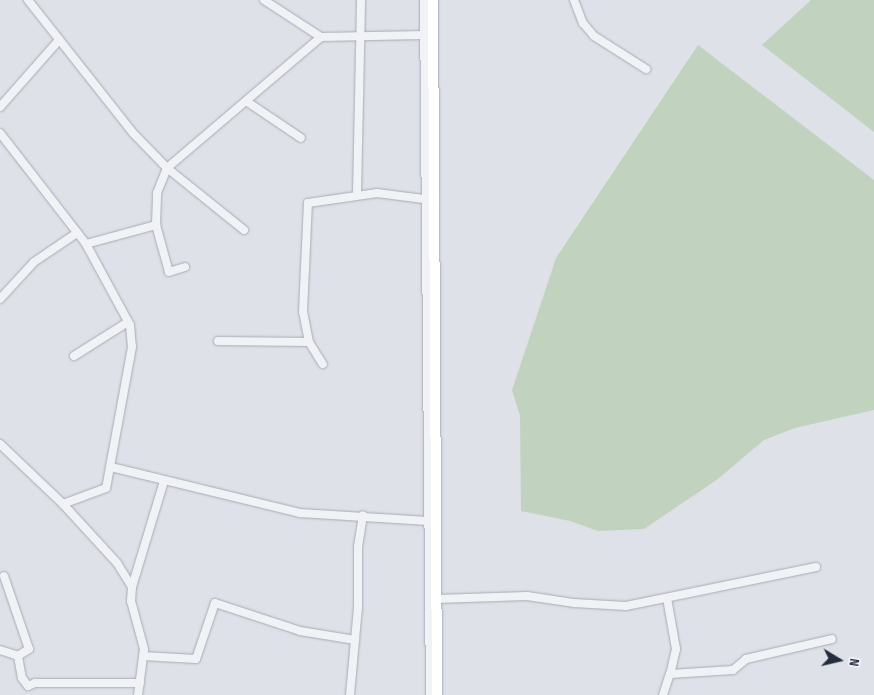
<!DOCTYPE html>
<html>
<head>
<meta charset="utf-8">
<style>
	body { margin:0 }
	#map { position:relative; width:874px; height:695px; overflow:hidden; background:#dee1e8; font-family:"Sofia Sans Condensed",sans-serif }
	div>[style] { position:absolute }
	.green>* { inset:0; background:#c1d3be }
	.roads { filter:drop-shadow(0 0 1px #a7abb6) drop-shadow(0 0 1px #a7abb6) }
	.minor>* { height:8px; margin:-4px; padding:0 4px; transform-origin:4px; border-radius:4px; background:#f1f2f6 }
	.major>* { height:10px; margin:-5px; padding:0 5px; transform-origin:5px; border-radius:5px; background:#fff }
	span { translate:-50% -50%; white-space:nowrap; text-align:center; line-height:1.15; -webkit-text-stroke:4px #edf0f6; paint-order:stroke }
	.north { position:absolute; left:814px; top:635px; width:50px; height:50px; -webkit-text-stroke:4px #edf0f6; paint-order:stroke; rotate:99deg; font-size:14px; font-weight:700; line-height:20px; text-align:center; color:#262c40 }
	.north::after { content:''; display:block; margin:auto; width:18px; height:22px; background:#262c40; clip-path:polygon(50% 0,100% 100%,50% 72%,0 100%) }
</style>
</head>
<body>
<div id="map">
	<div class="green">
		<div style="clip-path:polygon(811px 0,874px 0,874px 132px,762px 45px)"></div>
		<div style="clip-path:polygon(698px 45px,874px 180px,874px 410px,795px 428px,764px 440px,718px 479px,644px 529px,598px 531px,570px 521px,521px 511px,520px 416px,512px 390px,556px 258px)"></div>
	</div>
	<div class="roads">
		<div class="minor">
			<div style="left:28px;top:0;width:169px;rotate:51.7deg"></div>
			<div style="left:133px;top:133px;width:49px;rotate:45.8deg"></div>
			<div style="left:167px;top:168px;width:99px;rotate:38.8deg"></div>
			<div style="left:264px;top:0;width:68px;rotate:33deg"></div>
			<div style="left:321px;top:37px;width:103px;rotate:-1.1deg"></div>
			<div style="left:424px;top:0;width:695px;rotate:89.51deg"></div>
			<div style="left:574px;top:0;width:25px;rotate:69deg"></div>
			<div style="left:583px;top:23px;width:17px;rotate:50deg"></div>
			<div style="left:594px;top:36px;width:62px;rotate:32.4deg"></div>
			<div style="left:246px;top:101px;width:66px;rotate:33.9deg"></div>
			<div style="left:0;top:107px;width:89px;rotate:-48.6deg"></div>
			<div style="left:0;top:133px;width:140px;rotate:52.2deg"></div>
			<div style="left:86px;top:244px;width:92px;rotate:61.5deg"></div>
			<div style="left:130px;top:325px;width:22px;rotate:85deg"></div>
			<div style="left:132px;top:347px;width:143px;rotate:100.4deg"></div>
			<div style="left:106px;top:488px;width:46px;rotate:159.6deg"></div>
			<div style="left:357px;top:194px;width:194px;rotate:-88.8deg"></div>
			<div style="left:86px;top:244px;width:73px;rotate:-15.2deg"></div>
			<div style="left:185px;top:267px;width:17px;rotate:163deg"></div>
			<div style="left:169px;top:272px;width:49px;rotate:-105.5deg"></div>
			<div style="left:156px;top:225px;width:32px;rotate:-88deg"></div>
			<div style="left:157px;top:193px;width:27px;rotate:-68deg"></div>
			<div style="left:167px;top:168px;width:202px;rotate:-40.4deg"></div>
			<div style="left:0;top:299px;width:50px;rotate:-47.4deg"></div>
			<div style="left:34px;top:262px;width:52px;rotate:-34deg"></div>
			<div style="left:218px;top:341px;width:91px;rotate:0.6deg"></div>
			<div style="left:309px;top:342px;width:26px;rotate:58deg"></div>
			<div style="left:309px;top:342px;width:31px;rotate:-101deg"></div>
			<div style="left:303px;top:312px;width:109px;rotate:-87.4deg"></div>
			<div style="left:308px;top:203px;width:70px;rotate:-8.2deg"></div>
			<div style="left:377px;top:193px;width:47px;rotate:7.3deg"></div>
			<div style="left:74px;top:356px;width:64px;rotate:-32.2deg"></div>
			<div style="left:0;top:444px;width:87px;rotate:43.6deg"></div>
			<div style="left:63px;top:504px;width:80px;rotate:47.5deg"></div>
			<div style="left:117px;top:563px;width:28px;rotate:58deg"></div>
			<div style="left:132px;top:587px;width:14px;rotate:94deg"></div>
			<div style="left:131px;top:601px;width:50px;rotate:74.8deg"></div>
			<div style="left:144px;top:649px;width:46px;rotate:97.4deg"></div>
			<div style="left:111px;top:467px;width:195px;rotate:13.7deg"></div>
			<div style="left:300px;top:513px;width:128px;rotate:3.6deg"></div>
			<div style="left:4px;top:576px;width:77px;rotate:71.1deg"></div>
			<div style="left:29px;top:649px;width:13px;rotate:148deg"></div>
			<div style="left:132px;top:587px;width:111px;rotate:-73.2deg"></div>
			<div style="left:667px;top:598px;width:52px;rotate:80deg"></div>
			<div style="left:676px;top:649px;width:26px;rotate:103deg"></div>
			<div style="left:436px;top:599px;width:91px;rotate:-1.9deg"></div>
			<div style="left:527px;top:596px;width:48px;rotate:8.5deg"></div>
			<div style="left:574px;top:603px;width:52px;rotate:3.3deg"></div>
			<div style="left:626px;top:606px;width:194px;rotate:-11.6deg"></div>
			<div style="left:0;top:650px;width:19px;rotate:18deg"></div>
			<div style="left:18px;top:656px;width:22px;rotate:80deg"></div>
			<div style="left:22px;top:678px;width:10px;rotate:53deg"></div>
			<div style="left:28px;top:686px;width:8px;rotate:-23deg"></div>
			<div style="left:35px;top:683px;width:105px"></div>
			<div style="left:143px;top:656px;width:53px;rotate:3.2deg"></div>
			<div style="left:196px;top:659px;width:59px;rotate:-71.3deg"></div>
			<div style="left:215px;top:603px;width:89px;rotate:18.2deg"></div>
			<div style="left:300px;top:631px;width:56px;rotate:9.3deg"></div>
			<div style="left:350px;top:695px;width:88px;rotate:-84.8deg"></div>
			<div style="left:358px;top:607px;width:60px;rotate:-90deg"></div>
			<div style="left:358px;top:547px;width:32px;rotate:-81deg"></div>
			<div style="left:663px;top:695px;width:22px;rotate:-72deg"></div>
			<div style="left:670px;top:674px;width:63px;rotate:-3.6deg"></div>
			<div style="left:733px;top:670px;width:17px;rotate:-40deg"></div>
			<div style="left:746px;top:659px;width:88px;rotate:-13.1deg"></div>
		</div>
		<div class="major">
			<div style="left:433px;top:0;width:695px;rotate:89.67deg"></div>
		</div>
	</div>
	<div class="north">N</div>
</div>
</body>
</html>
